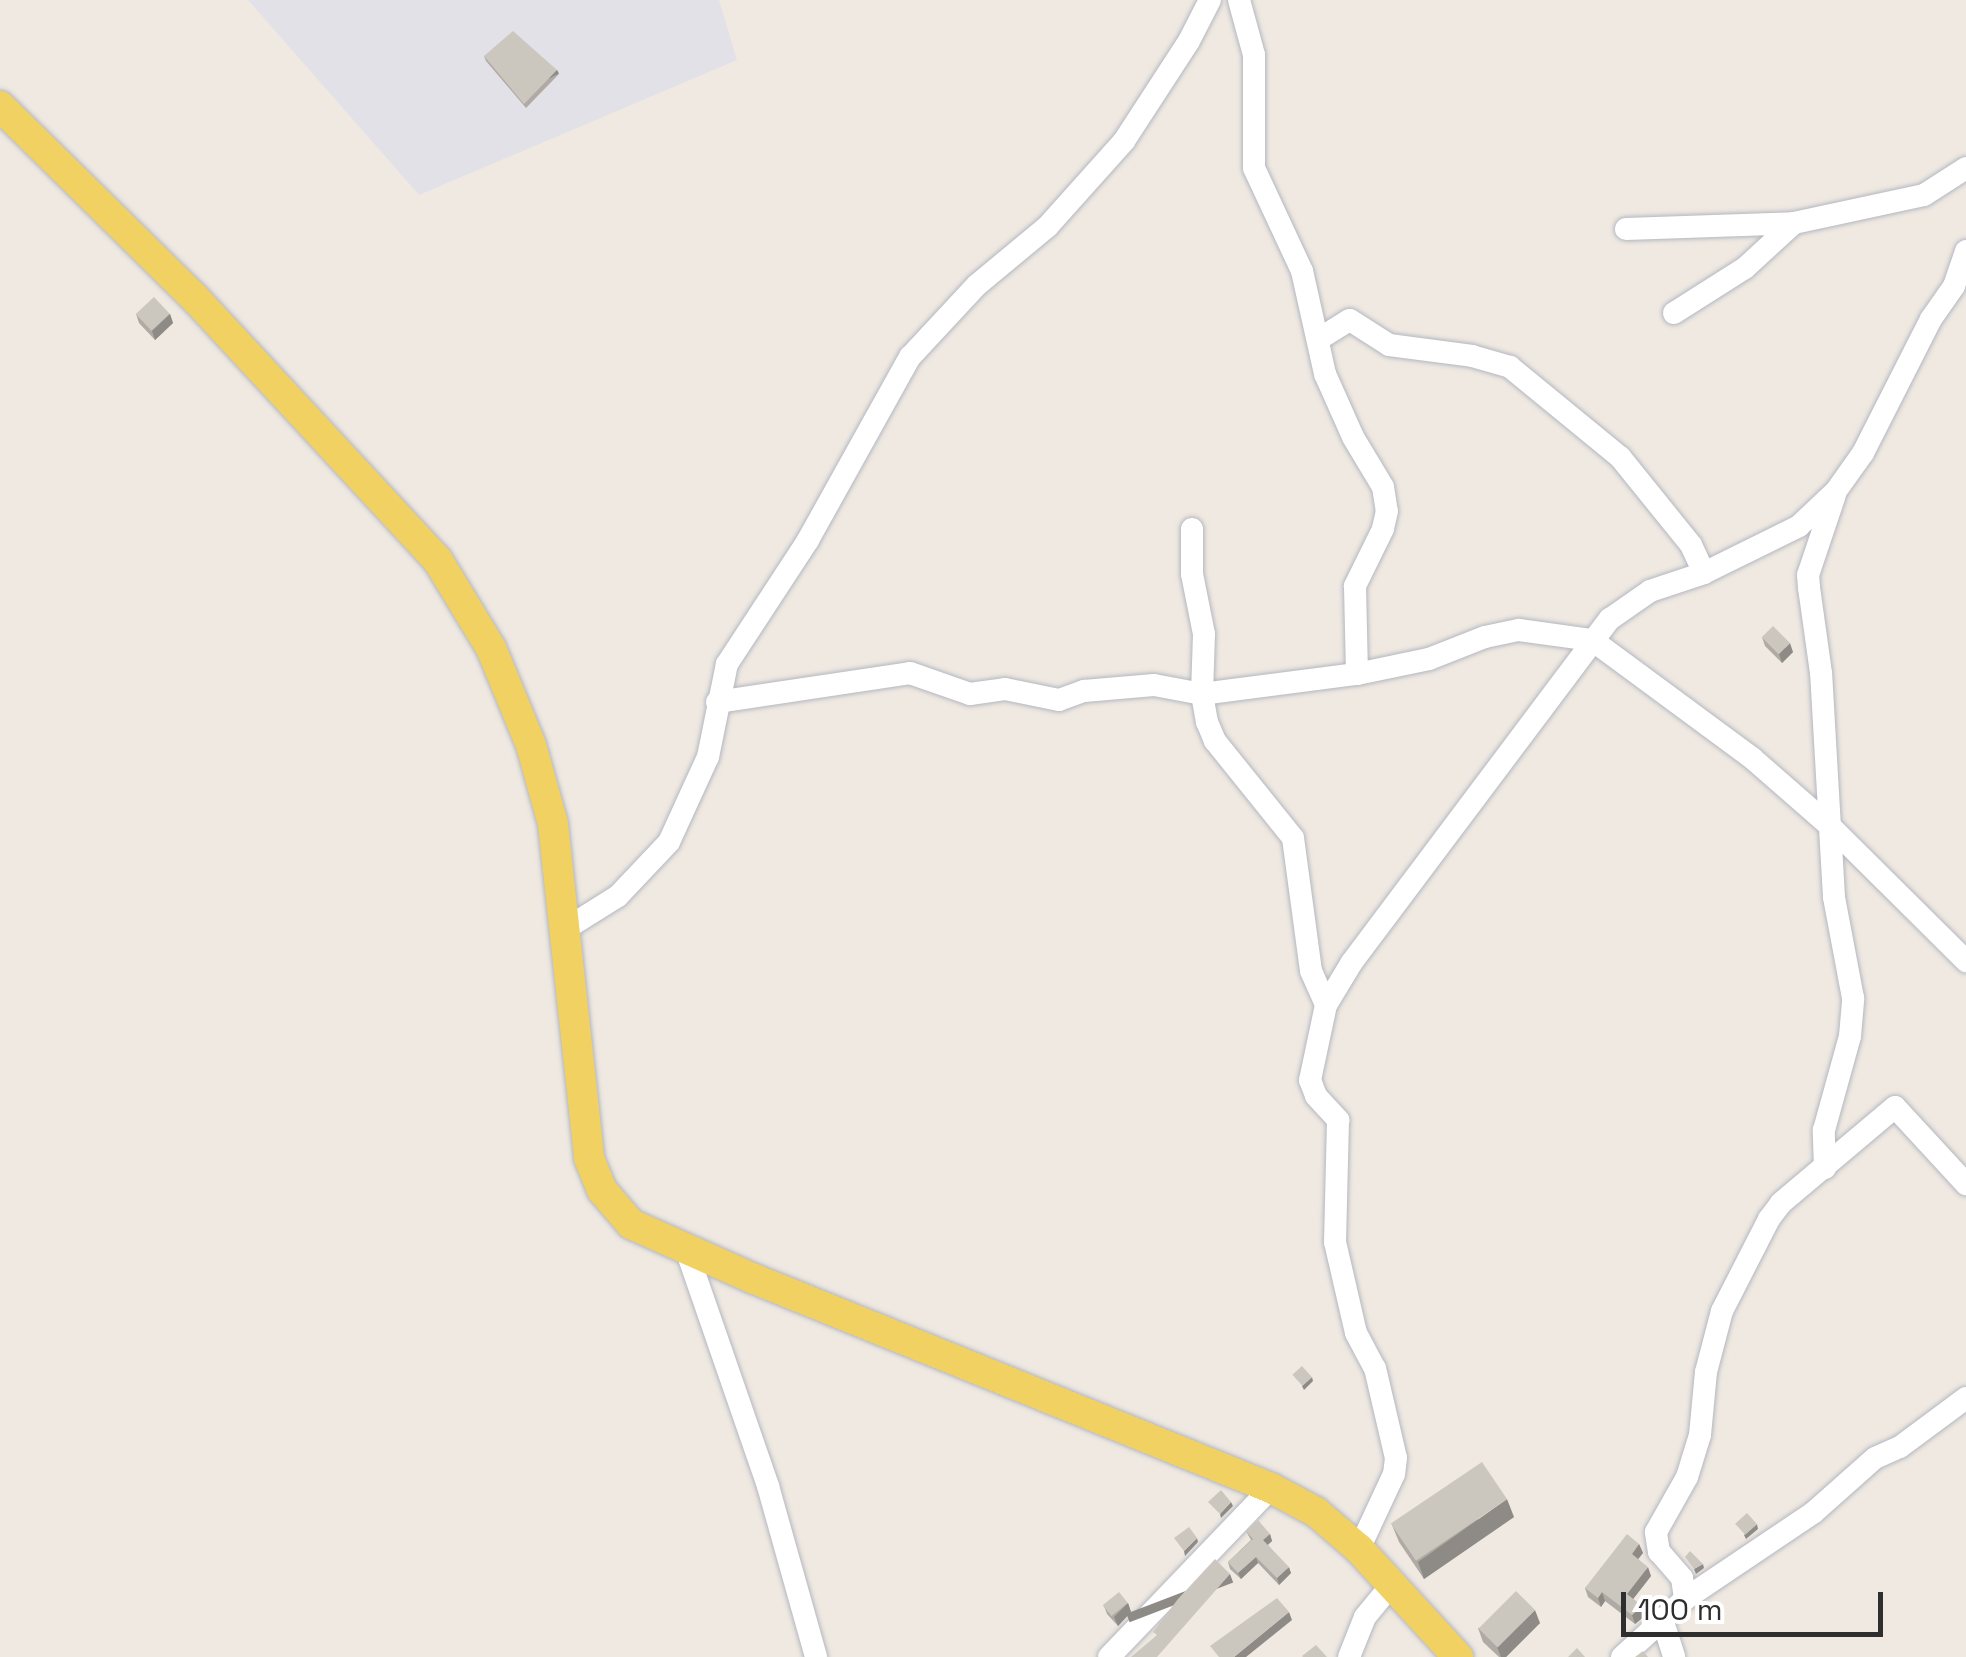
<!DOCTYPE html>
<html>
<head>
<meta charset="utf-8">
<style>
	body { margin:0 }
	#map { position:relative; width:1966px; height:1657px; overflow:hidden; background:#efe9e1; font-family:"Space Grotesk",sans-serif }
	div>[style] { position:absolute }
	.industrial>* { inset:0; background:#e3e1e8 }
	.roads { filter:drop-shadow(0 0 2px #b4b7c1) drop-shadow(0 0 2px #b4b7c1) }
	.minor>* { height:22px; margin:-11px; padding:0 11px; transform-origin:11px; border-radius:11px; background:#fff }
	.major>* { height:30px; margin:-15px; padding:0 15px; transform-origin:15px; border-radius:15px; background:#f2d163 }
	.wall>* { inset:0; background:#afaba4 }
	.shaded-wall>* { inset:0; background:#8e8b86; transform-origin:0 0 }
	.building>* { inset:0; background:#cbc7bf; transform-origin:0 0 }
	span { translate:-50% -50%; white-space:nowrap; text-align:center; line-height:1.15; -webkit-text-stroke:8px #fff; paint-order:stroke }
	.scale { position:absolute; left:1621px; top:1592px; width:262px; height:45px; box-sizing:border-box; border:5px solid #2e2e2e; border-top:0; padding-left:12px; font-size:30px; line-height:35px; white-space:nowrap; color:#2e2e2e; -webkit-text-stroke:8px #fff; paint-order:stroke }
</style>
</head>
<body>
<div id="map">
	<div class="industrial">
		<div style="clip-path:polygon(248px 0,719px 0,737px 60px,419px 195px)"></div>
	</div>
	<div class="roads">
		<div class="minor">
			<div style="left:1239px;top:0;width:57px;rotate:74.7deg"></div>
			<div style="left:1254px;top:55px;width:113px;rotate:90deg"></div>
			<div style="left:1254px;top:168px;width:114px;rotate:65deg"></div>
			<div style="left:1302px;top:271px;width:106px;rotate:77.4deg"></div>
			<div style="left:1325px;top:374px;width:69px;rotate:66deg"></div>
			<div style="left:1353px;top:437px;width:58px;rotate:59deg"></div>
			<div style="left:1383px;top:487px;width:24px;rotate:81deg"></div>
			<div style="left:1387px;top:511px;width:18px;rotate:103deg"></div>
			<div style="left:1383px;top:529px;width:64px;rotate:116.2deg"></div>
			<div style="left:1355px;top:586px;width:88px;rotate:88.7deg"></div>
			<div style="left:1626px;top:229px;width:168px;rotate:-2deg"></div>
			<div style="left:1794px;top:223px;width:133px;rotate:-12.2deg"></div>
			<div style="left:1924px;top:195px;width:50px;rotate:-32.7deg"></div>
			<div style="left:1674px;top:313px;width:84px;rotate:-32.4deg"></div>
			<div style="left:1745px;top:268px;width:67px;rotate:-42.6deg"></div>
			<div style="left:1319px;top:339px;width:36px;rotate:-32deg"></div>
			<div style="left:1350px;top:320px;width:46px;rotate:32.7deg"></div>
			<div style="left:1389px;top:345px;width:84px;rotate:7.5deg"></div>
			<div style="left:1472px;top:356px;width:40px;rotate:16deg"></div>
			<div style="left:1510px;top:367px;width:142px;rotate:39.3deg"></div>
			<div style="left:1620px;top:457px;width:113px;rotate:51.1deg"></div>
			<div style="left:1691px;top:545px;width:31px;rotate:65deg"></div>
			<div style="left:1192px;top:529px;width:45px;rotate:90deg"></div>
			<div style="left:1192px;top:574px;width:61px;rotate:78.7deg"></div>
			<div style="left:1204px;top:634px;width:60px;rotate:91.9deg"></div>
			<div style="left:1202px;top:694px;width:28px;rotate:80deg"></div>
			<div style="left:1207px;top:722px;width:21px;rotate:67deg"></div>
			<div style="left:1215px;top:741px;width:124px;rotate:51.2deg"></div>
			<div style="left:1293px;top:838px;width:134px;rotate:82.3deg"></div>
			<div style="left:1311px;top:971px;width:37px;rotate:66deg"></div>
			<div style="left:1326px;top:1005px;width:77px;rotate:102deg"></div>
			<div style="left:1310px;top:1080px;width:17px;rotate:69deg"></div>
			<div style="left:1316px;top:1096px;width:33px;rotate:47deg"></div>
			<div style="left:1338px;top:1120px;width:122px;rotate:91.4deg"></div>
			<div style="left:1335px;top:1242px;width:93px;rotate:77deg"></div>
			<div style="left:1356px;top:1333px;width:40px;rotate:62deg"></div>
			<div style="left:1375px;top:1368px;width:92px;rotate:76.9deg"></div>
			<div style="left:1396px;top:1458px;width:16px;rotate:97deg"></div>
			<div style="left:1394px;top:1474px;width:83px;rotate:115deg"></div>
			<div style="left:717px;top:702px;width:195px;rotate:-8.5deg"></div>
			<div style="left:910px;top:673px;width:64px;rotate:19.3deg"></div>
			<div style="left:970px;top:694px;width:35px;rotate:-8deg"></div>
			<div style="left:1005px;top:689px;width:55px;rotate:11.5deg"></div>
			<div style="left:1059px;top:700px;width:27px;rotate:-20deg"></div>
			<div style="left:1084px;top:691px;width:70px;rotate:-4.9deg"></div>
			<div style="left:1154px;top:685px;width:49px;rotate:10.6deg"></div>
			<div style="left:1202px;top:694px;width:156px;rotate:-7.4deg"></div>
			<div style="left:1357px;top:674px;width:74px;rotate:-11.8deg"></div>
			<div style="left:1429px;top:659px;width:60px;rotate:-21.4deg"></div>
			<div style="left:1485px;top:637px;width:35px;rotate:-12deg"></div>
			<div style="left:1519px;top:630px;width:74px;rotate:7.8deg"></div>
			<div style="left:1592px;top:640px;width:199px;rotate:36.4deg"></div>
			<div style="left:1752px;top:758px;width:103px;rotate:41.1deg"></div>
			<div style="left:1830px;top:826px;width:192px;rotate:44.8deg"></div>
			<div style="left:567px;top:928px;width:60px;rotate:-32.1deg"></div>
			<div style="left:618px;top:896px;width:74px;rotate:-46.6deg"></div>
			<div style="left:669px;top:842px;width:94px;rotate:-65.4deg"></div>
			<div style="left:708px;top:757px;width:95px;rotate:-78.5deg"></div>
			<div style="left:727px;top:664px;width:148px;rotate:-56.8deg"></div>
			<div style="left:808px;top:540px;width:210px;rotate:-60.9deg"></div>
			<div style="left:910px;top:357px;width:98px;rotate:-47.1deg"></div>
			<div style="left:977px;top:285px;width:92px;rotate:-39.7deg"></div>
			<div style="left:1048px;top:226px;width:114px;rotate:-48.2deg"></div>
			<div style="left:1124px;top:141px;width:119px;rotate:-57deg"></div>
			<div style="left:1189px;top:41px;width:46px;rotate:-62.9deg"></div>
			<div style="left:1326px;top:1005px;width:50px;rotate:-58.8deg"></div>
			<div style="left:1352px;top:962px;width:429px;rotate:-53.1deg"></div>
			<div style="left:1610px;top:619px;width:49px;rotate:-35deg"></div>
			<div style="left:1650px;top:591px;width:57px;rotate:-18.4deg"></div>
			<div style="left:1704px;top:573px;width:106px;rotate:-26.3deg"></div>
			<div style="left:1799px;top:526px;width:51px;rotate:-43.4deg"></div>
			<div style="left:1836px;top:491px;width:47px;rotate:-54.6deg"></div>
			<div style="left:1863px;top:453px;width:150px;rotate:-63.1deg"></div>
			<div style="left:1931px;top:319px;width:40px;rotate:-55.1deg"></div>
			<div style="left:1954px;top:286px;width:37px;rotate:-71deg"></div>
			<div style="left:1825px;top:1168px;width:38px;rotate:-92deg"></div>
			<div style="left:1824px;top:1130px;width:98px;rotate:-74.5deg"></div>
			<div style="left:1850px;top:1036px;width:38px;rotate:-85deg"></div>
			<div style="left:1853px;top:998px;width:103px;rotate:-100.7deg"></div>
			<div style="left:1834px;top:897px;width:224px;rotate:-93.3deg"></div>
			<div style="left:1821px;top:673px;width:86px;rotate:-98deg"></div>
			<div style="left:1809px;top:588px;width:13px;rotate:-94deg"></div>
			<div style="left:1808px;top:575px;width:84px;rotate:-71.4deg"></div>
			<div style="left:686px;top:1249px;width:251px;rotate:70.9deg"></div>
			<div style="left:768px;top:1486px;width:178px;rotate:74.3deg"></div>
			<div style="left:1685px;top:1599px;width:21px;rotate:-98deg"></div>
			<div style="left:1682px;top:1578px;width:35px;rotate:-131deg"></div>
			<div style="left:1659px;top:1552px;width:20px;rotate:-99deg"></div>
			<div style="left:1656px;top:1532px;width:63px;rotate:-60.6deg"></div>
			<div style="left:1687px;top:1477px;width:44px;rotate:-72.8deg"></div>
			<div style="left:1700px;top:1435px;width:63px;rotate:-84.6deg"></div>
			<div style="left:1706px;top:1372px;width:63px;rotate:-75.3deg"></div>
			<div style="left:1722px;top:1311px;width:103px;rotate:-62.9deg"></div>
			<div style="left:1769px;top:1219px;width:20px;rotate:-53deg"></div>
			<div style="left:1781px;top:1203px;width:149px;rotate:-40.1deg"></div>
			<div style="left:1895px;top:1107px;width:105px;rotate:47.3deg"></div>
			<div style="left:1662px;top:1619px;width:40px;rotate:72deg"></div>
			<div style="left:1109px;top:1657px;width:234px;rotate:-46.2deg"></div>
			<div style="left:1349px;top:1657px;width:43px;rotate:-68.2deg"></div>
			<div style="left:1365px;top:1617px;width:44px;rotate:-50.5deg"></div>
			<div style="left:1622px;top:1657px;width:86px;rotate:-42.6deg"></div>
			<div style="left:1685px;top:1599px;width:154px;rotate:-33.9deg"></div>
			<div style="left:1813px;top:1513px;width:83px;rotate:-41.6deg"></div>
			<div style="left:1875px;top:1458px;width:27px;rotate:-24deg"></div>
			<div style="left:1900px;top:1447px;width:82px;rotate:-36.6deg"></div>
		</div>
		<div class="major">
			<div style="left:0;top:106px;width:272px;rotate:44.6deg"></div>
			<div style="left:194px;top:297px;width:357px;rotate:47.2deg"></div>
			<div style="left:437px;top:559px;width:104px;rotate:58.8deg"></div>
			<div style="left:491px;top:648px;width:105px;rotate:67.6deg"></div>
			<div style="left:531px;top:745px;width:82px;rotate:74.4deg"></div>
			<div style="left:553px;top:824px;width:336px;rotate:83.8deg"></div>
			<div style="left:589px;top:1158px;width:35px;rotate:68deg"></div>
			<div style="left:602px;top:1190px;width:45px;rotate:49.5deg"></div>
			<div style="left:631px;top:1224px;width:133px;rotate:24.1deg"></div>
			<div style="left:752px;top:1278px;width:560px;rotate:22.03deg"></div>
			<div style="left:1271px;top:1488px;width:51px;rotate:28.1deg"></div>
			<div style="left:1316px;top:1512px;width:57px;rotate:40.7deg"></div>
			<div style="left:1359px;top:1549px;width:147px;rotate:47.5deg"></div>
		</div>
	</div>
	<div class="wall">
		<div style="clip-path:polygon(484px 56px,557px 70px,559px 74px,526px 108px,486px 61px)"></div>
		<div style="clip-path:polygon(136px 314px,170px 314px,173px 323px,155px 340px,139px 323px)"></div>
		<div style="clip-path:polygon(1762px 637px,1793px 652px,1782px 663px,1765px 646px)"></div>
		<div style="clip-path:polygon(1514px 1517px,1424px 1579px,1399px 1542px,1392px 1525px)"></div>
		<div style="clip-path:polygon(1246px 1531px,1270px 1534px,1272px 1541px,1268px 1545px,1291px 1573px,1279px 1585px,1258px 1563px,1241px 1579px,1230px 1569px,1228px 1562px,1251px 1540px)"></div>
		<div style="clip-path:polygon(1639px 1544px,1643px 1553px,1638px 1559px,1651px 1576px,1633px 1599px,1642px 1606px,1646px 1615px,1635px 1624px,1605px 1601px,1601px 1607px,1588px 1597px,1585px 1588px)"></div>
		<div style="clip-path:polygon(1128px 1603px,1131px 1612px,1118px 1626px,1107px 1614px,1104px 1606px)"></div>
		<div style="clip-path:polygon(1540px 1623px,1506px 1657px,1499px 1657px,1483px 1642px,1478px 1628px)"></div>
	</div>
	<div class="shaded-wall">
		<div style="left:557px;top:70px;width:4px;height:47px;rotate:63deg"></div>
		<div style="clip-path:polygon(170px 314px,173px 323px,155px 340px,152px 331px)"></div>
		<div style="clip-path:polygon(1790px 643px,1793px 652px,1782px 663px,1779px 654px)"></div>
		<div style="clip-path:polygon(1312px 1377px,1313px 1381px,1304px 1390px,1302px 1386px)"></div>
		<div style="clip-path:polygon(1507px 1499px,1514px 1517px,1424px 1579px,1418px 1562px)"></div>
		<div style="clip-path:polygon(1231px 1502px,1233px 1506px,1221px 1518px,1220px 1514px)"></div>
		<div style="clip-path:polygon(1757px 1524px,1758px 1529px,1746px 1539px,1744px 1535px)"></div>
		<div style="clip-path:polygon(1270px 1534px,1272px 1541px,1266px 1546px,1263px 1540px)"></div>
		<div style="clip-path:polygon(1197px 1538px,1198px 1542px,1185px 1556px,1184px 1551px)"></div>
		<div style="clip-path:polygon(1639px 1544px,1643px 1553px,1635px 1563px,1632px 1554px)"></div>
		<div style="clip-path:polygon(1256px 1557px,1258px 1563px,1241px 1579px,1238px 1573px)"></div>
		<div style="clip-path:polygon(1703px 1564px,1704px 1568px,1696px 1574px,1694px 1569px)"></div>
		<div style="clip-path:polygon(1289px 1567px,1291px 1573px,1279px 1585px,1277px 1578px)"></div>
		<div style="clip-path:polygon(1648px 1567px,1651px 1576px,1630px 1603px,1627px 1594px)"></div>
		<div style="left:1230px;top:1574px;width:9px;height:111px;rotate:69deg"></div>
		<div style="clip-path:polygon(1602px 1592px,1605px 1601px,1601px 1607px,1598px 1598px)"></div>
		<div style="clip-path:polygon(1128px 1603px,1131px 1612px,1118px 1626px,1114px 1617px)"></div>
		<div style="clip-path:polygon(1642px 1606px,1646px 1615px,1635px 1624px,1632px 1615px)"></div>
		<div style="clip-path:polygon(1535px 1610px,1540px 1623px,1506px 1657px,1501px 1657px,1497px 1647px)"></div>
		<div style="clip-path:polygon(1289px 1612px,1292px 1620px,1246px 1657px,1234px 1657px)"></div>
	</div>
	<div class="building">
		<div style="clip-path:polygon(513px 31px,557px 70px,524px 104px,484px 56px)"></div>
		<div style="left:154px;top:297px;width:23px;height:25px;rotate:47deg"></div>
		<div style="left:1773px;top:626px;width:24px;height:16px;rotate:45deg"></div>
		<div style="left:1302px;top:1366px;width:15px;height:13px;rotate:48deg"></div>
		<div style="left:1482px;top:1462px;width:45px;height:110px;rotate:56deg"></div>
		<div style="clip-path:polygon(1221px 1490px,1231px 1502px,1220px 1514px,1208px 1502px)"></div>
		<div style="left:1747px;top:1513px;width:15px;height:16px;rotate:48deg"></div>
		<div style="clip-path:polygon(1258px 1520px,1270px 1534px,1263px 1540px,1289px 1567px,1277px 1578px,1256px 1557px,1238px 1573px,1228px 1562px,1253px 1539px,1246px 1531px)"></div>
		<div style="clip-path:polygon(1189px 1527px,1197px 1538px,1184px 1551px,1174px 1538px)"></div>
		<div style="clip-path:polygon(1627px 1534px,1639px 1544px,1632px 1554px,1648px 1567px,1627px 1594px,1642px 1606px,1632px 1615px,1602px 1592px,1598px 1598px,1585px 1588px)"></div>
		<div style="clip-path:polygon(1690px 1551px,1703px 1564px,1694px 1569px,1685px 1557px)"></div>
		<div style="clip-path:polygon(1215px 1559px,1230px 1574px,1157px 1657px,1131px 1657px,1157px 1635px,1153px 1632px,1178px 1599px)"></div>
		<div style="left:1516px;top:1591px;width:27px;height:53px;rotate:45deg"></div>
		<div style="left:1119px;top:1592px;width:14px;height:21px;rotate:51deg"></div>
		<div style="clip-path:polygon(1277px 1598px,1289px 1612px,1234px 1657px,1219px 1657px,1210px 1646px)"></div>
		<div style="clip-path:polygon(1316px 1645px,1327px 1657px,1303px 1657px,1302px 1656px)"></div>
		<div style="clip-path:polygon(1577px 1648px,1585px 1657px,1568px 1657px)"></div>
		<div style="clip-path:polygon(1643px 1651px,1648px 1657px,1635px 1657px)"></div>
	</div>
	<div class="scale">100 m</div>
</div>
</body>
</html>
